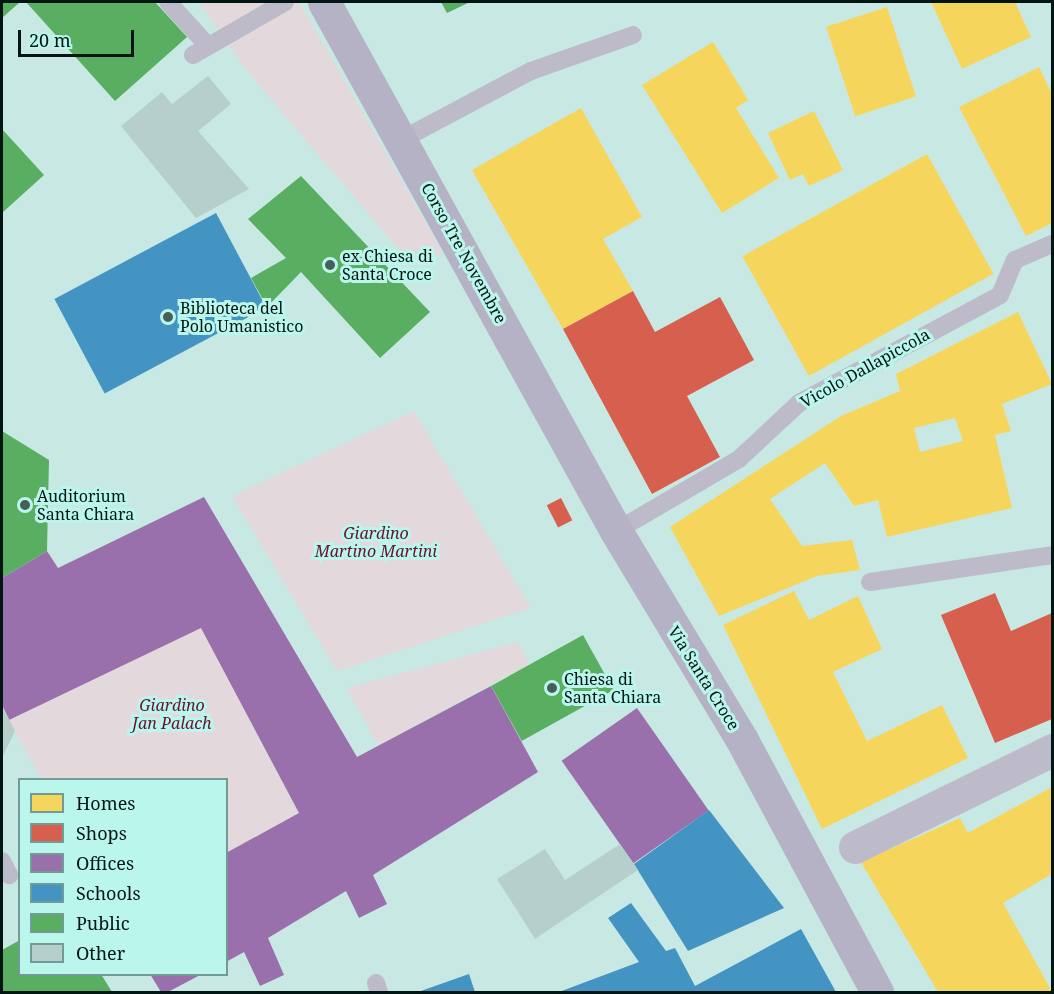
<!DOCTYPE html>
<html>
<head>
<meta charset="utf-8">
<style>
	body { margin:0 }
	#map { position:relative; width:1054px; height:994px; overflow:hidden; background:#c8e9e3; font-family:"Noto Serif",serif }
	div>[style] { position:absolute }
	.green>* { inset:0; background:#e3d8dc }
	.homes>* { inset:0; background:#f6d55c; transform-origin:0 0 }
	.shops>* { inset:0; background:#d6604d; transform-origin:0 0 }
	.offices>* { inset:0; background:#9970ab; transform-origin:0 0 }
	.schools>* { inset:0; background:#4393c3; transform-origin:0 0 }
	.public>* { inset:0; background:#5aae61; transform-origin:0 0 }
	.building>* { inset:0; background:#b6cfcb }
	.lane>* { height:18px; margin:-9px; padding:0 9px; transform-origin:9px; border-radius:9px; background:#bdbbca }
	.street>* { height:33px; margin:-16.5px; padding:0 16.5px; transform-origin:16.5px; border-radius:16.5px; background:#bdbbca }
	.secondary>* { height:33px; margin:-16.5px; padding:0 16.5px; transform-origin:16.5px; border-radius:16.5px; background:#b4b2c4 }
	.dots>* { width:16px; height:16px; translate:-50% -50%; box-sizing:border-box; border:3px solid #bbf6ec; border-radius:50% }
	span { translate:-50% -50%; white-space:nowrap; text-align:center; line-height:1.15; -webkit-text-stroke:6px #bbf6ec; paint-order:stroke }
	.street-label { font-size:16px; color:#011512 }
	.poi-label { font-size:16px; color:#011512 }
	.left { translate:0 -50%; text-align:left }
	.park-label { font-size:16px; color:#631231; font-style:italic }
	.frame { position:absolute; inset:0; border:3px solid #011512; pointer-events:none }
	.legend { position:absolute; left:18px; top:778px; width:210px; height:198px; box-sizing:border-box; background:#bbf6ec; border:2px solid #719c95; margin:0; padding:8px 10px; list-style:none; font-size:18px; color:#011512 }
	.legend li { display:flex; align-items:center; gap:12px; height:30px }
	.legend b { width:30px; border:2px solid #719c95 }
	.scale { position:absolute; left:18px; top:30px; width:116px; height:27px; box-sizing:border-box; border:3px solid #011512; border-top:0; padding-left:8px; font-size:18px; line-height:21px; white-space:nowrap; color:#011512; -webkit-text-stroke:4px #bbf6ec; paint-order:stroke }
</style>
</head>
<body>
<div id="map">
	<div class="green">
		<div style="clip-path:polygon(199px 2px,299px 2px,443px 253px,412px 265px,243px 66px)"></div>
		<div style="clip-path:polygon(414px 411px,531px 608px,337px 671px,232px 496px)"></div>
		<div style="clip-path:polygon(201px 628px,299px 813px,227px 853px,226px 780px,41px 779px,9px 720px)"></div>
		<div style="clip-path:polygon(518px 642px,529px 664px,378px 746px,346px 688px)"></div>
	</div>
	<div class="homes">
		<div style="clip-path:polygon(931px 2px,1015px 2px,1031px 37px,962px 69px)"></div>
		<div style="left:887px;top:7px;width:94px;height:64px;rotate:72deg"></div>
		<div style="clip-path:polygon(713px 42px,748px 100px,736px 108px,779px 178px,722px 213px,642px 85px)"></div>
		<div style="clip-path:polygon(1039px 67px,1052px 94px,1052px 223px,1026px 236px,959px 107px)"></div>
		<div style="clip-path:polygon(581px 108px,642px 217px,603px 239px,633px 291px,563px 329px,472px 170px)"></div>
		<div style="clip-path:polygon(814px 111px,843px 170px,809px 186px,803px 174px,790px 180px,768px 133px)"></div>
		<div style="left:927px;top:154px;width:137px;height:211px;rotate:61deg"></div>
		<div style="clip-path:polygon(evenodd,1018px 312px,1052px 384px,1002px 404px,1011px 431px,995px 435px,1012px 508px,887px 537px,878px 500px,854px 506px,825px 463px,770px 499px,802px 546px,852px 540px,860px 570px,817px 576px,719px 616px,670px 527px,841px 416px,900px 391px,896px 374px,1018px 312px,955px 418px,963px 441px,920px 452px,914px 428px,955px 418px)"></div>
		<div style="clip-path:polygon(794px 591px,809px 620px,858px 596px,882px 649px,833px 672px,867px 741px,942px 705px,968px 758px,822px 829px,723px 625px)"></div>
		<div style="clip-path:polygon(1052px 787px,1052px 874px,1003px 903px,1052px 992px,938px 992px,861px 862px,960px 818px,968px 833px)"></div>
	</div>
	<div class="shops">
		<div style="clip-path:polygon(633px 291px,655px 332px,720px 297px,754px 360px,687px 396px,720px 457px,652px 494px,563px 329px)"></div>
		<div style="left:561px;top:498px;width:25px;height:16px;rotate:63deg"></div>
		<div style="clip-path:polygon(995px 593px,1011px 631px,1052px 613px,1052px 719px,995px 743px,941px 615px)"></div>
	</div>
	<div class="offices">
		<div style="clip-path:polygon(204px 497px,357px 757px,491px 686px,538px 772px,373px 875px,387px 904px,359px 918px,346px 891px,268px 938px,284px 975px,260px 986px,244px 952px,226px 962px,226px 853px,299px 813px,201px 628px,9px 720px,2px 705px,2px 578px,47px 551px,58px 568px)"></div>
		<div style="left:637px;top:708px;width:125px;height:92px;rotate:55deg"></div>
		<div style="clip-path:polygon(150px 974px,202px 974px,168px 992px,161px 992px)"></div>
	</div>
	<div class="schools">
		<div style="left:216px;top:213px;width:107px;height:183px;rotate:62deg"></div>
		<div style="clip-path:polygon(709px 810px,784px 908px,688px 951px,634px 864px)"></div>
		<div style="clip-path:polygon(631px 903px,666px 951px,675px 948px,695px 986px,801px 929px,836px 992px,559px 992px,639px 962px,608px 918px)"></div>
		<div style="clip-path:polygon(469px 974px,475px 992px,418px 992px)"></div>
	</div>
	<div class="public">
		<div style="clip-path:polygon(2px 2px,20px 2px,2px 18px)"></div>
		<div style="clip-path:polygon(26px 2px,155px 2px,187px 37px,115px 101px)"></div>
		<div style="clip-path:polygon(441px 2px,470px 2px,447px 13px)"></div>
		<div style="clip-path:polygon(2px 129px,44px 175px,2px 213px)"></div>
		<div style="clip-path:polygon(301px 176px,430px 312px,380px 358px,301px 272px,267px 307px,251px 278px,286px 258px,248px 219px)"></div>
		<div style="clip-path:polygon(2px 431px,49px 460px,47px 551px,2px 578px)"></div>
		<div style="left:583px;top:635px;width:63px;height:105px;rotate:61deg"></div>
		<div style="clip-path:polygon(20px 940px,20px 974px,101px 974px,112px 992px,2px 992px,2px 950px)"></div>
	</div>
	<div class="building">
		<div style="clip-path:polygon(208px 76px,231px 104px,198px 131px,249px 189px,196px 218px,121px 126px,162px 92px,172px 104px)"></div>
		<div style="clip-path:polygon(2px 705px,15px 731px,2px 758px)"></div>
		<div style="clip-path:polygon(620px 844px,638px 870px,535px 939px,497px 879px,545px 849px,565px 880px)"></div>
	</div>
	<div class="lane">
		<div style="left:168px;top:2px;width:59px;rotate:47.7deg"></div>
		<div style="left:193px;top:55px;width:106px;rotate:-29.9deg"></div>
		<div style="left:401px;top:140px;width:147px;rotate:-28deg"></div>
		<div style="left:531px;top:71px;width:108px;rotate:-19.4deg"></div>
		<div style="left:616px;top:531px;width:143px;rotate:-30.3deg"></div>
		<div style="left:739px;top:459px;width:82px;rotate:-43deg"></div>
		<div style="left:799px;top:403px;width:228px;rotate:-28.2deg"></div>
		<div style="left:1000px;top:295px;width:38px;rotate:-67deg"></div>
		<div style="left:1015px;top:260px;width:40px;rotate:-23.4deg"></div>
		<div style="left:870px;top:582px;width:184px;rotate:-8.4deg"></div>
		<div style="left:2px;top:861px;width:16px;rotate:63deg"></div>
		<div style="left:376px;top:983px;width:9px;rotate:72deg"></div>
	</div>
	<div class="street">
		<div style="left:855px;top:847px;width:220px;rotate:-26.2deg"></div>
	</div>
	<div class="secondary">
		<div style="left:324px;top:2px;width:604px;rotate:61.1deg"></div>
		<div style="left:616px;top:531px;width:244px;rotate:58.9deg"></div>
		<div style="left:742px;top:740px;width:286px;rotate:61.8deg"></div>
	</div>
	<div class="dots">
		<div style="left:330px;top:265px;background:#475f5b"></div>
		<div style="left:168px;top:317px;background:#475f5b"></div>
		<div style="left:25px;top:505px;background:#475f5b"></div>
		<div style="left:552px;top:688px;background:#475f5b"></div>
	</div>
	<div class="street-label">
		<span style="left:464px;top:253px;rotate:61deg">Corso Tre Novembre</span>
		<span style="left:865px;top:368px;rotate:-29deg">Vicolo Dallapiccola</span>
		<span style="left:704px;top:678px;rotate:58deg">Via Santa Croce</span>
	</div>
	<div class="poi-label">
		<span class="left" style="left:342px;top:265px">ex Chiesa di<br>Santa Croce</span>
		<span class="left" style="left:180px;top:317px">Biblioteca del<br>Polo Umanistico</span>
		<span class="left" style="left:37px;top:505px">Auditorium<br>Santa Chiara</span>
		<span class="left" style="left:564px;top:688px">Chiesa di<br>Santa Chiara</span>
	</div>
	<div class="park-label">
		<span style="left:376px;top:542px">Giardino<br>Martino Martini</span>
		<span style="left:172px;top:714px">Giardino<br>Jan Palach</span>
	</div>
	<div class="frame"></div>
	<ul class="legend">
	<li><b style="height:16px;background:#f6d55c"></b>Homes</li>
	<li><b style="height:16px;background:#d6604d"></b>Shops</li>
	<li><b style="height:16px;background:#9970ab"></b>Offices</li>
	<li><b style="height:16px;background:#4393c3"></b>Schools</li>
	<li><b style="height:16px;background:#5aae61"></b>Public</li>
	<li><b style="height:16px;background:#b6cfcb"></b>Other</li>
	</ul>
	<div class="scale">20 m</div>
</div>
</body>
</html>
